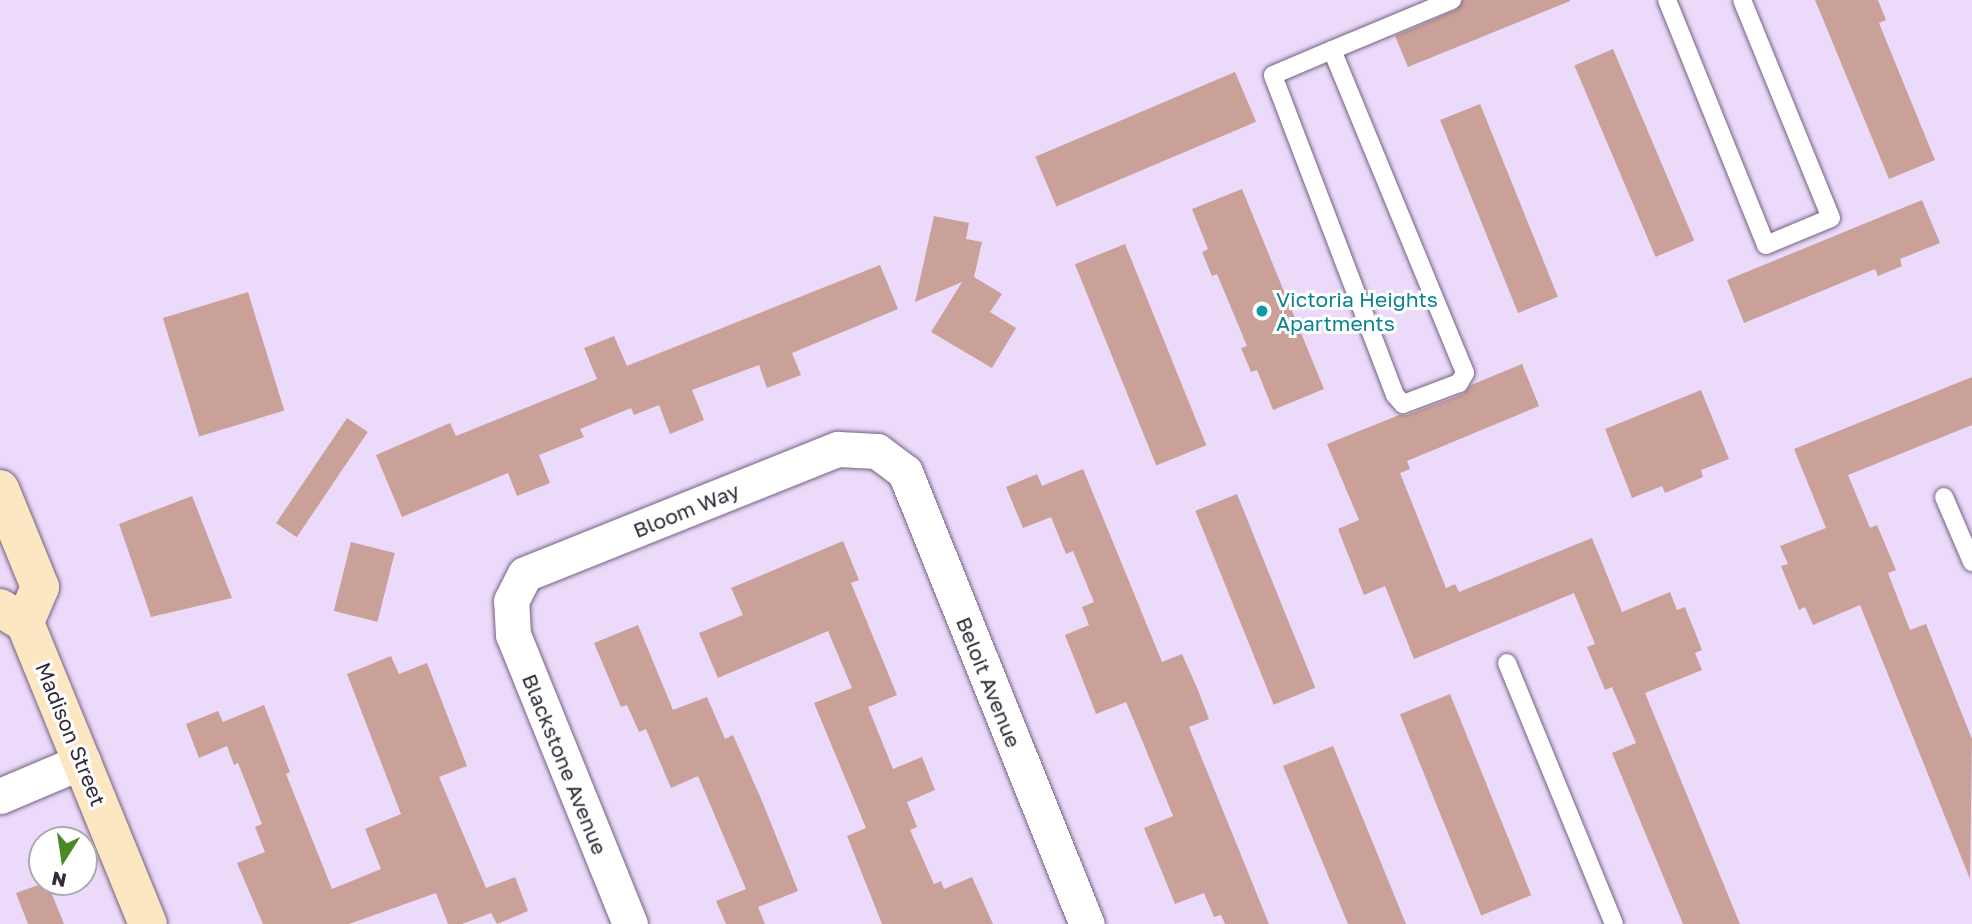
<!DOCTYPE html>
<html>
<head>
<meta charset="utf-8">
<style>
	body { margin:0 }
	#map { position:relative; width:1972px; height:924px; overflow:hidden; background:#ecdafb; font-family:"Golos Text",sans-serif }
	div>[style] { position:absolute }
	.building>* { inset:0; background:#c9a199; transform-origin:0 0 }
	.roads { filter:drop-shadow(0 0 2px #72627f) drop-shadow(0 0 2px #72627f) }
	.lane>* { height:18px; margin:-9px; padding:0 9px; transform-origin:9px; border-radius:9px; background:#fff }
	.street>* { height:35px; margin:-17.5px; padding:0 17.5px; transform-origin:17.5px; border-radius:17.5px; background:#fff }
	.secondary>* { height:38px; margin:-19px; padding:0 19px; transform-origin:19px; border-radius:19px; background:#fce7c2 }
	.dots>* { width:19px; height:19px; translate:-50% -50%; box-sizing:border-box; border:4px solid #fff; border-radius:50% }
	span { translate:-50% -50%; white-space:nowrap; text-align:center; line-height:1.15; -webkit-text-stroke:6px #fff; paint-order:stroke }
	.culture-label { font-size:21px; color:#0d838f }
	.left { translate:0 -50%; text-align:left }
	.street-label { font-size:21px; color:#322b38 }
	.north { position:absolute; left:28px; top:826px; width:70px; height:70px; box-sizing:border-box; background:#fff; border:2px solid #adaaaf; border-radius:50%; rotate:192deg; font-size:19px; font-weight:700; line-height:28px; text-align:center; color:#322b38 }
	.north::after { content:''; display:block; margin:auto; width:24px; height:32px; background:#4b8826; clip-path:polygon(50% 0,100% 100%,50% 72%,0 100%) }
</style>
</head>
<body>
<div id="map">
	<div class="building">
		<div style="clip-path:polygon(1463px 0,1570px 0,1570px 1px,1408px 67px,1395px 36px,1456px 10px)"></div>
		<div style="clip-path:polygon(1815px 0,1878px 0,1886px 20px,1879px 23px,1935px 160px,1889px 179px)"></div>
		<div style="left:1613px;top:49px;width:208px;height:42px;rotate:67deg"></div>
		<div style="left:1235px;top:72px;width:54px;height:217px;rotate:67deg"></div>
		<div style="left:1480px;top:104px;width:208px;height:43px;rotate:68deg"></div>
		<div style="clip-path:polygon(1242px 189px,1324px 389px,1273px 410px,1257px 370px,1251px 372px,1241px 348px,1247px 346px,1217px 274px,1212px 276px,1202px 252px,1208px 249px,1192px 209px)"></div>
		<div style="clip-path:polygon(1922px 200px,1940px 243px,1900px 259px,1902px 266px,1878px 276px,1875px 269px,1744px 323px,1727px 280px)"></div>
		<div style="clip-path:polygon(934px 216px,969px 223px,966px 239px,982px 242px,974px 277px,1002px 294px,990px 312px,1016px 328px,992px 368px,931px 332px,962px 282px,915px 302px)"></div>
		<div style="left:1125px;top:244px;width:217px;height:54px;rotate:68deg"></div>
		<div style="clip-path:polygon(880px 265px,898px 309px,792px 353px,801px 375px,767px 388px,759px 365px,692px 390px,704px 420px,670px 434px,659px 405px,634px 415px,631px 408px,580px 429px,584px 437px,539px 455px,550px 483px,517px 496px,508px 473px,402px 517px,376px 455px,450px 423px,456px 436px,597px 379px,584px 348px,614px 336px,627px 366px)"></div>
		<div style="left:248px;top:292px;width:124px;height:89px;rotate:73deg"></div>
		<div style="clip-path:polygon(1522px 364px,1539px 406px,1407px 461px,1410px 469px,1400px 473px,1446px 588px,1455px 584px,1459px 592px,1592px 538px,1622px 612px,1670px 592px,1677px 610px,1685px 607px,1702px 650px,1695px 653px,1702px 670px,1645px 693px,1740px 924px,1683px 924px,1612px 753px,1636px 743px,1612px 687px,1605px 690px,1587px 647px,1595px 644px,1574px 593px,1414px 659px,1385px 586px,1364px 595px,1338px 529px,1359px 520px,1327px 444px,1399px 415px,1407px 415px,1463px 394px,1471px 385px)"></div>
		<div style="clip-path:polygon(1972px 377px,1972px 425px,1848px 475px,1870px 528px,1877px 525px,1896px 570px,1888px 573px,1910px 630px,1926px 624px,1972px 739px,1970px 879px,1860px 605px,1813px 625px,1805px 607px,1799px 610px,1781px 566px,1788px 564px,1780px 546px,1826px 528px,1794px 449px)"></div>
		<div style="clip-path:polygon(1701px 390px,1729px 459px,1701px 470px,1703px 477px,1665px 493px,1662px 486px,1632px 498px,1605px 429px)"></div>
		<div style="left:347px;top:418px;width:25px;height:127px;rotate:34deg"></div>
		<div style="clip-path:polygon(1083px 469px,1162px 662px,1182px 654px,1198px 690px,1209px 719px,1189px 727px,1269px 924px,1225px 924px,1221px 915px,1214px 917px,1204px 893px,1175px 904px,1144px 828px,1173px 816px,1144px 745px,1126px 702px,1096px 714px,1065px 635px,1089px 625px,1082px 607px,1094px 602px,1073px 551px,1066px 554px,1051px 517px,1023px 528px,1006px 487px,1037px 474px,1042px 486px)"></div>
		<div style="left:1237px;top:494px;width:209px;height:45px;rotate:68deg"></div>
		<div style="clip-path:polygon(192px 496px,232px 598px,151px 617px,119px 524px)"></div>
		<div style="clip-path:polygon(843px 541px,859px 580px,851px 583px,897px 695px,868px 707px,893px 769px,922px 757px,935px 790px,907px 802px,917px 827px,910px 830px,934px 884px,941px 881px,944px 889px,972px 877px,993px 924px,882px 924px,847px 836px,866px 828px,814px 703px,852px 688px,828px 631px,718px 678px,699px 633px,743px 615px,731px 588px)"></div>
		<div style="left:351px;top:542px;width:45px;height:71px;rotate:14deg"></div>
		<div style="clip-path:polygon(638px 625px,673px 710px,707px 697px,725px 739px,733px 735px,762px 801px,798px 891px,758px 907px,765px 924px,726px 924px,716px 901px,746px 889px,698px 776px,671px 788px,646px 729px,639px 732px,627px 705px,621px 707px,594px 643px)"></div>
		<div style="clip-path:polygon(391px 656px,399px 674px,427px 663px,467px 766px,439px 777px,486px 888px,515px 877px,528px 911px,497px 924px,491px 913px,462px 924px,448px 924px,436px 893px,349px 924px,263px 924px,237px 863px,265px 852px,255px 827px,262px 824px,238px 763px,234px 765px,227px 746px,199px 758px,186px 724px,218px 711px,223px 722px,264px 705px,290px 772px,286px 774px,332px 889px,381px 869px,365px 829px,401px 814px,347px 674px)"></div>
		<div style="left:1450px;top:694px;width:217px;height:54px;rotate:68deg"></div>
		<div style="clip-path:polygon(1333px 746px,1359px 809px,1406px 924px,1348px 924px,1283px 766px)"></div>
		<div style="clip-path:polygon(47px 882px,64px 924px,28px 924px,16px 893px)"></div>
	</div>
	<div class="roads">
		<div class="lane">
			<div style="left:1667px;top:0;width:264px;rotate:68deg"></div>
			<div style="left:1766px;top:245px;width:70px;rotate:-22.6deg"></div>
			<div style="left:1831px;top:218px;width:235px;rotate:-112.2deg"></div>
			<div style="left:1332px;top:50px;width:349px;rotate:67.6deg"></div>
			<div style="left:1465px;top:373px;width:12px;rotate:121deg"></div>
			<div style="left:1459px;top:383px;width:60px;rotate:159.4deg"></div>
			<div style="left:1403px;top:404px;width:12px;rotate:-132deg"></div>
			<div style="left:1395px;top:395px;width:342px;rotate:-110.9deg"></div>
			<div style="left:1273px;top:75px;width:64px;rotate:-23deg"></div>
			<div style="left:1332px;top:50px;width:130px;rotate:-22.6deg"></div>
			<div style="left:1944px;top:497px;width:71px;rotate:66.7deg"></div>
			<div style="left:1507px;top:663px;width:282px;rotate:67.7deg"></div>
		</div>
		<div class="street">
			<div style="left:0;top:796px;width:90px;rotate:-22.9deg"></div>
			<div style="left:630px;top:924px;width:312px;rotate:-112deg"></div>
			<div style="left:513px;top:635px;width:34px;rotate:-93deg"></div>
			<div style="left:511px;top:601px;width:30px;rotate:-63deg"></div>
			<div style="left:525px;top:574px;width:337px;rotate:-21.8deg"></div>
			<div style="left:838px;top:449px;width:39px;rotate:3deg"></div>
			<div style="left:877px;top:451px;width:35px;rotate:37deg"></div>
			<div style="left:905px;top:472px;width:487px;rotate:68.1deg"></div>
		</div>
		<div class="secondary">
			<div style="left:0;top:489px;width:106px;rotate:67.8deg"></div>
			<div style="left:40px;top:587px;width:39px;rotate:113deg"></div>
			<div style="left:0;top:608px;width:29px;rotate:31deg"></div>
			<div style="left:25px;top:623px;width:325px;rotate:67.8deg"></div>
		</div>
	</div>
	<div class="dots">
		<div style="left:1262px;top:311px;background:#0f9aa8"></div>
	</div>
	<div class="culture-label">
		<span class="left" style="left:1276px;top:311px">Victoria Heights<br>Apartments</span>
	</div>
	<div class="street-label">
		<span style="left:686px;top:510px;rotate:-22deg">Bloom Way</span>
		<span style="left:989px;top:682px;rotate:68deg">Beloit Avenue</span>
		<span style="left:71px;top:734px;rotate:68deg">Madison Street</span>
		<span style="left:565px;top:764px;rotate:68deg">Blackstone Avenue</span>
	</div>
	<div class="north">N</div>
</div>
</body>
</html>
